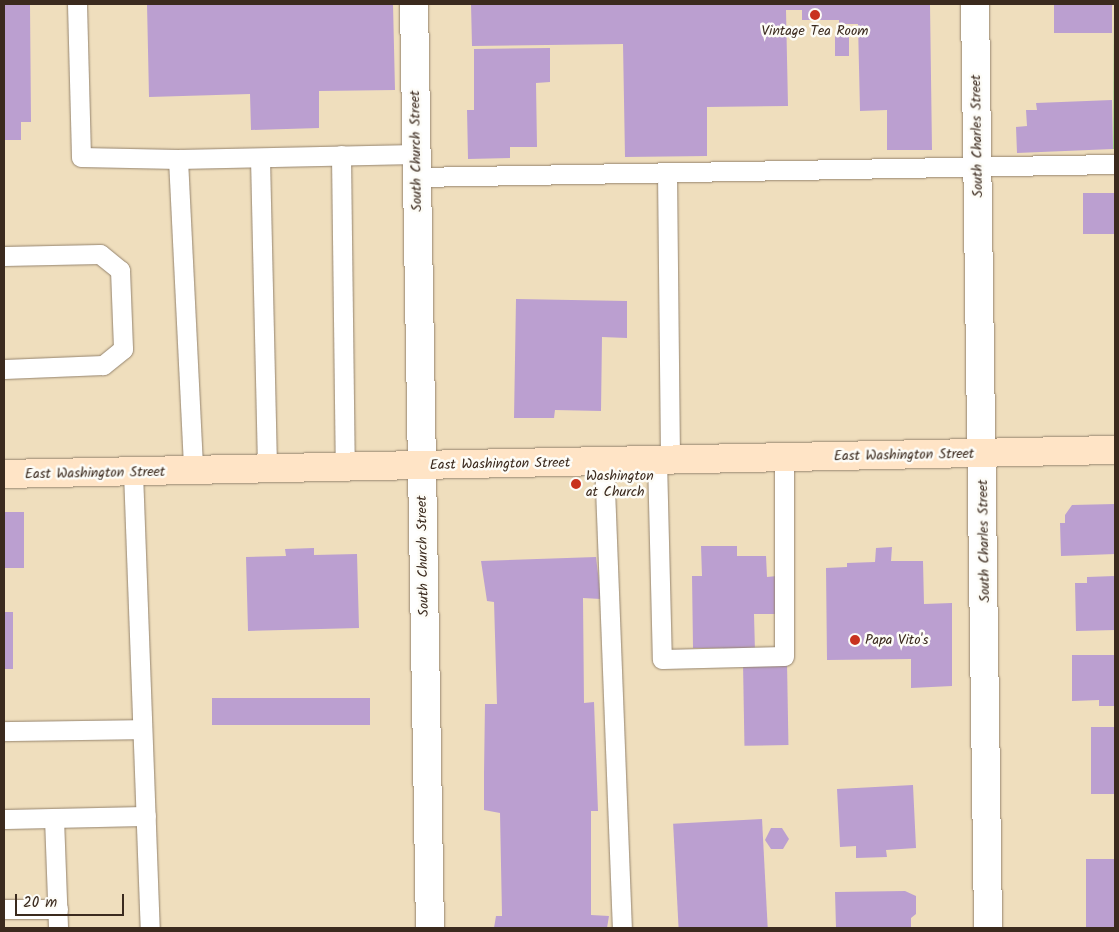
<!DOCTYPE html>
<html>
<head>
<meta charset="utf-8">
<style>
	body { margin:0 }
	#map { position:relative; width:1119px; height:932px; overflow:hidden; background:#efdebd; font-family:Kalam,sans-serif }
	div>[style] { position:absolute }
	.green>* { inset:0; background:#9ed587 }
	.building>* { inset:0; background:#bb9fd0; transform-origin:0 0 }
	.roads { filter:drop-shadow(0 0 1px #95846e) drop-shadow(0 0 1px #95846e) }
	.service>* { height:19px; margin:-9.5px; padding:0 9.5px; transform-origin:9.5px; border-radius:9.5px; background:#fff }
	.minor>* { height:28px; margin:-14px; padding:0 14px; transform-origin:14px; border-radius:14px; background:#fff }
	.tertiary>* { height:28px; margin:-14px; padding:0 14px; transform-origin:14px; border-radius:14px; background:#fff }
	.secondary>* { height:28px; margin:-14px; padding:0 14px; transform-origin:14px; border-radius:14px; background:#ffe4c6 }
	.dots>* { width:14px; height:14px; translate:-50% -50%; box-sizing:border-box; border:2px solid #fdfcf7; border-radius:50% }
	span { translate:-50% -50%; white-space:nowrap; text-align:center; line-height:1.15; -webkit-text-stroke:5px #fdfcf7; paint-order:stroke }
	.poi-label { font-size:14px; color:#3b2a1e }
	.left { translate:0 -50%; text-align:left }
	.street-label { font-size:14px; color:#3b2a1e }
	.frame { position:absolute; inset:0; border:5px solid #3b2a1e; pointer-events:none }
	.scale { position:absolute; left:15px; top:894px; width:109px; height:22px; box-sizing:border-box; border:2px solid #3b2a1e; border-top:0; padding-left:6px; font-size:15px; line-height:18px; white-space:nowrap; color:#3b2a1e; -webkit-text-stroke:4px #fdfcf7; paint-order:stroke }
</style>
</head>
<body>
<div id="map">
	<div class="green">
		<div style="clip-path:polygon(1114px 4px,1115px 149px,1113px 149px)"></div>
	</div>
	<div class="building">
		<div style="clip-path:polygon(4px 4px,30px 4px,31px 122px,21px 122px,21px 140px,4px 140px)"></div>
		<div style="clip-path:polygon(147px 4px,393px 4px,395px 90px,319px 91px,319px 128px,251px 130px,250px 94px,149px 97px)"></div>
		<div style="clip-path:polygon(471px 4px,930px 4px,932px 150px,887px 150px,887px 110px,860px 111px,858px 24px,839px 24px,839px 20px,802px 20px,802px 10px,786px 10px,788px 106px,707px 107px,707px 156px,625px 157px,623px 44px,472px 46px)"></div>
		<div style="left:1054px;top:4px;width:58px;height:29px"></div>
		<div style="left:835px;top:34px;width:14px;height:22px"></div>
		<div style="clip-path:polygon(550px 48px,550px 82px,536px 83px,537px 147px,510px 147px,510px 158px,468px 159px,467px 110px,474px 110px,474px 49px)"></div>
		<div style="clip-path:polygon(1112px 100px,1113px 149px,1017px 153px,1016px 127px,1027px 126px,1026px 110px,1037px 110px,1036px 103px)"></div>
		<div style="left:1115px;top:193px;width:41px;height:32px;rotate:90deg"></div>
		<div style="clip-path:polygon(516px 299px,627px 301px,627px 338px,602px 337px,601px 411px,555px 410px,554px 418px,514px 418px)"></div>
		<div style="clip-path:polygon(1115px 504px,1115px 554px,1061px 556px,1060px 523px,1065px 523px,1065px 515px,1072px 505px)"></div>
		<div style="left:4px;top:512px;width:20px;height:56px"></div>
		<div style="clip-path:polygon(701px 546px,737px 546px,737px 556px,766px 556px,767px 577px,777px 576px,778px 614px,754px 614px,755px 652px,723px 653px,723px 648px,693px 648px,692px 576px,702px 576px)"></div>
		<div style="clip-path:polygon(892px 547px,891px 561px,923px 561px,924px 604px,952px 603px,952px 686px,911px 688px,911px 659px,827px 660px,826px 568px,847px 567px,847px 563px,875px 562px,876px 548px)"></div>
		<div style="clip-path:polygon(314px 548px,314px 555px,357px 554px,359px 628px,248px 631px,246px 557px,286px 556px,285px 549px)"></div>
		<div style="clip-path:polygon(596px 557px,601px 599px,583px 598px,584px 703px,594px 702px,598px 811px,591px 811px,591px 915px,609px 916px,607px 928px,494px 928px,496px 916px,502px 916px,500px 813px,484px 810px,484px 773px,485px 704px,497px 704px,494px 602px,487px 601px,481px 561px)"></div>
		<div style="clip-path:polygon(1115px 576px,1115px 630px,1076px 631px,1075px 583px,1087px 583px,1087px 577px)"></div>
		<div style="left:4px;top:612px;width:9px;height:57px"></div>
		<div style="clip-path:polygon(1072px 655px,1115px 655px,1115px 706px,1099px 706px,1099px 700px,1072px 701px)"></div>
		<div style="left:787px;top:662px;width:83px;height:44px;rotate:89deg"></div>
		<div style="left:370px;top:698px;width:27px;height:158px;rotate:90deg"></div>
		<div style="left:1091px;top:727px;width:24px;height:67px"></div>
		<div style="clip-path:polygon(913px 785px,916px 848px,886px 850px,887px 857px,856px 858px,856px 846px,840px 847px,837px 789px)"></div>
		<div style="left:762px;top:819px;width:109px;height:89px;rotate:87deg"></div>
		<div style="clip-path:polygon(771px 828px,782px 828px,789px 839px,783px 849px,771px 849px,765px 840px)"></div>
		<div style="left:1086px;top:859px;width:29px;height:68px"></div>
		<div style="clip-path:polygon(905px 891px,916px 896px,916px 914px,911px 918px,911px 928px,836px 928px,835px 892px)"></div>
	</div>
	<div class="roads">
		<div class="service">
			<div style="left:77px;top:4px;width:153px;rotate:88.5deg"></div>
			<div style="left:81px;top:157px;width:97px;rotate:1.2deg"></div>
			<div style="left:178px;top:159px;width:238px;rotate:-1.2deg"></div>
			<div style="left:341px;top:155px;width:312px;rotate:89.3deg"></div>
			<div style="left:260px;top:158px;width:311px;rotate:88.7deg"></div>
			<div style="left:178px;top:159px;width:312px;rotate:87.2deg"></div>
			<div style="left:667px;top:172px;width:288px;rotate:89.4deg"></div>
			<div style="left:417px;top:177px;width:698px;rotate:-1.07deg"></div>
			<div style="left:4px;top:256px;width:96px;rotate:-1.2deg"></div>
			<div style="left:100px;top:254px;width:26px;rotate:39deg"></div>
			<div style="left:120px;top:270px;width:79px;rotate:87.8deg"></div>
			<div style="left:123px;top:349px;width:26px;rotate:141deg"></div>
			<div style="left:103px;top:365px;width:99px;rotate:177.7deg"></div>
			<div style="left:657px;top:460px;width:199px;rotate:88.6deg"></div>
			<div style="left:662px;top:659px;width:122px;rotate:-1.4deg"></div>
			<div style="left:784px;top:656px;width:199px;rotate:-90deg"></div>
			<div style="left:604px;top:462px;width:466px;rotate:87.8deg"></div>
			<div style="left:133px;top:472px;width:456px;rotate:87.9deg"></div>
			<div style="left:4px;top:731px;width:138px;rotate:-0.8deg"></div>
			<div style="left:54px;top:818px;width:110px;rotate:87.9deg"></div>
			<div style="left:4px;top:819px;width:142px;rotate:-1.2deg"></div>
			<div style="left:4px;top:909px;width:54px"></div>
		</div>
		<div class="minor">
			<div style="left:414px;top:4px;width:924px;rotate:89.01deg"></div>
		</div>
		<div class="tertiary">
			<div style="left:975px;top:4px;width:924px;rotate:89.19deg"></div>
		</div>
		<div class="secondary">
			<div style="left:4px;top:474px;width:1111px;rotate:-1.24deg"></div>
		</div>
	</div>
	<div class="dots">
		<div style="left:815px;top:15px;background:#c8321e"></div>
		<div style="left:576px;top:484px;background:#c8321e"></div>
		<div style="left:855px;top:640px;background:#c8321e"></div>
	</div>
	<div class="poi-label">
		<span style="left:815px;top:31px">Vintage Tea Room</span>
		<span class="left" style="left:586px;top:484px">Washington<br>at Church</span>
		<span class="left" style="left:865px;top:640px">Papa Vito's</span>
	</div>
	<div class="street-label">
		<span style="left:977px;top:136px;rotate:-91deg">South Charles Street</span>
		<span style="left:416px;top:151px;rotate:-91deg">South Church Street</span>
		<span style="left:904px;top:455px;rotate:-1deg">East Washington Street</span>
		<span style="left:500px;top:464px;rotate:-1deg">East Washington Street</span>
		<span style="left:95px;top:473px;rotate:-1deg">East Washington Street</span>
		<span style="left:984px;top:541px;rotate:-91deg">South Charles Street</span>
		<span style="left:423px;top:556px;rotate:-91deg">South Church Street</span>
	</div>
	<div class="frame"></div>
	<div class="scale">20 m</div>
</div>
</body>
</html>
